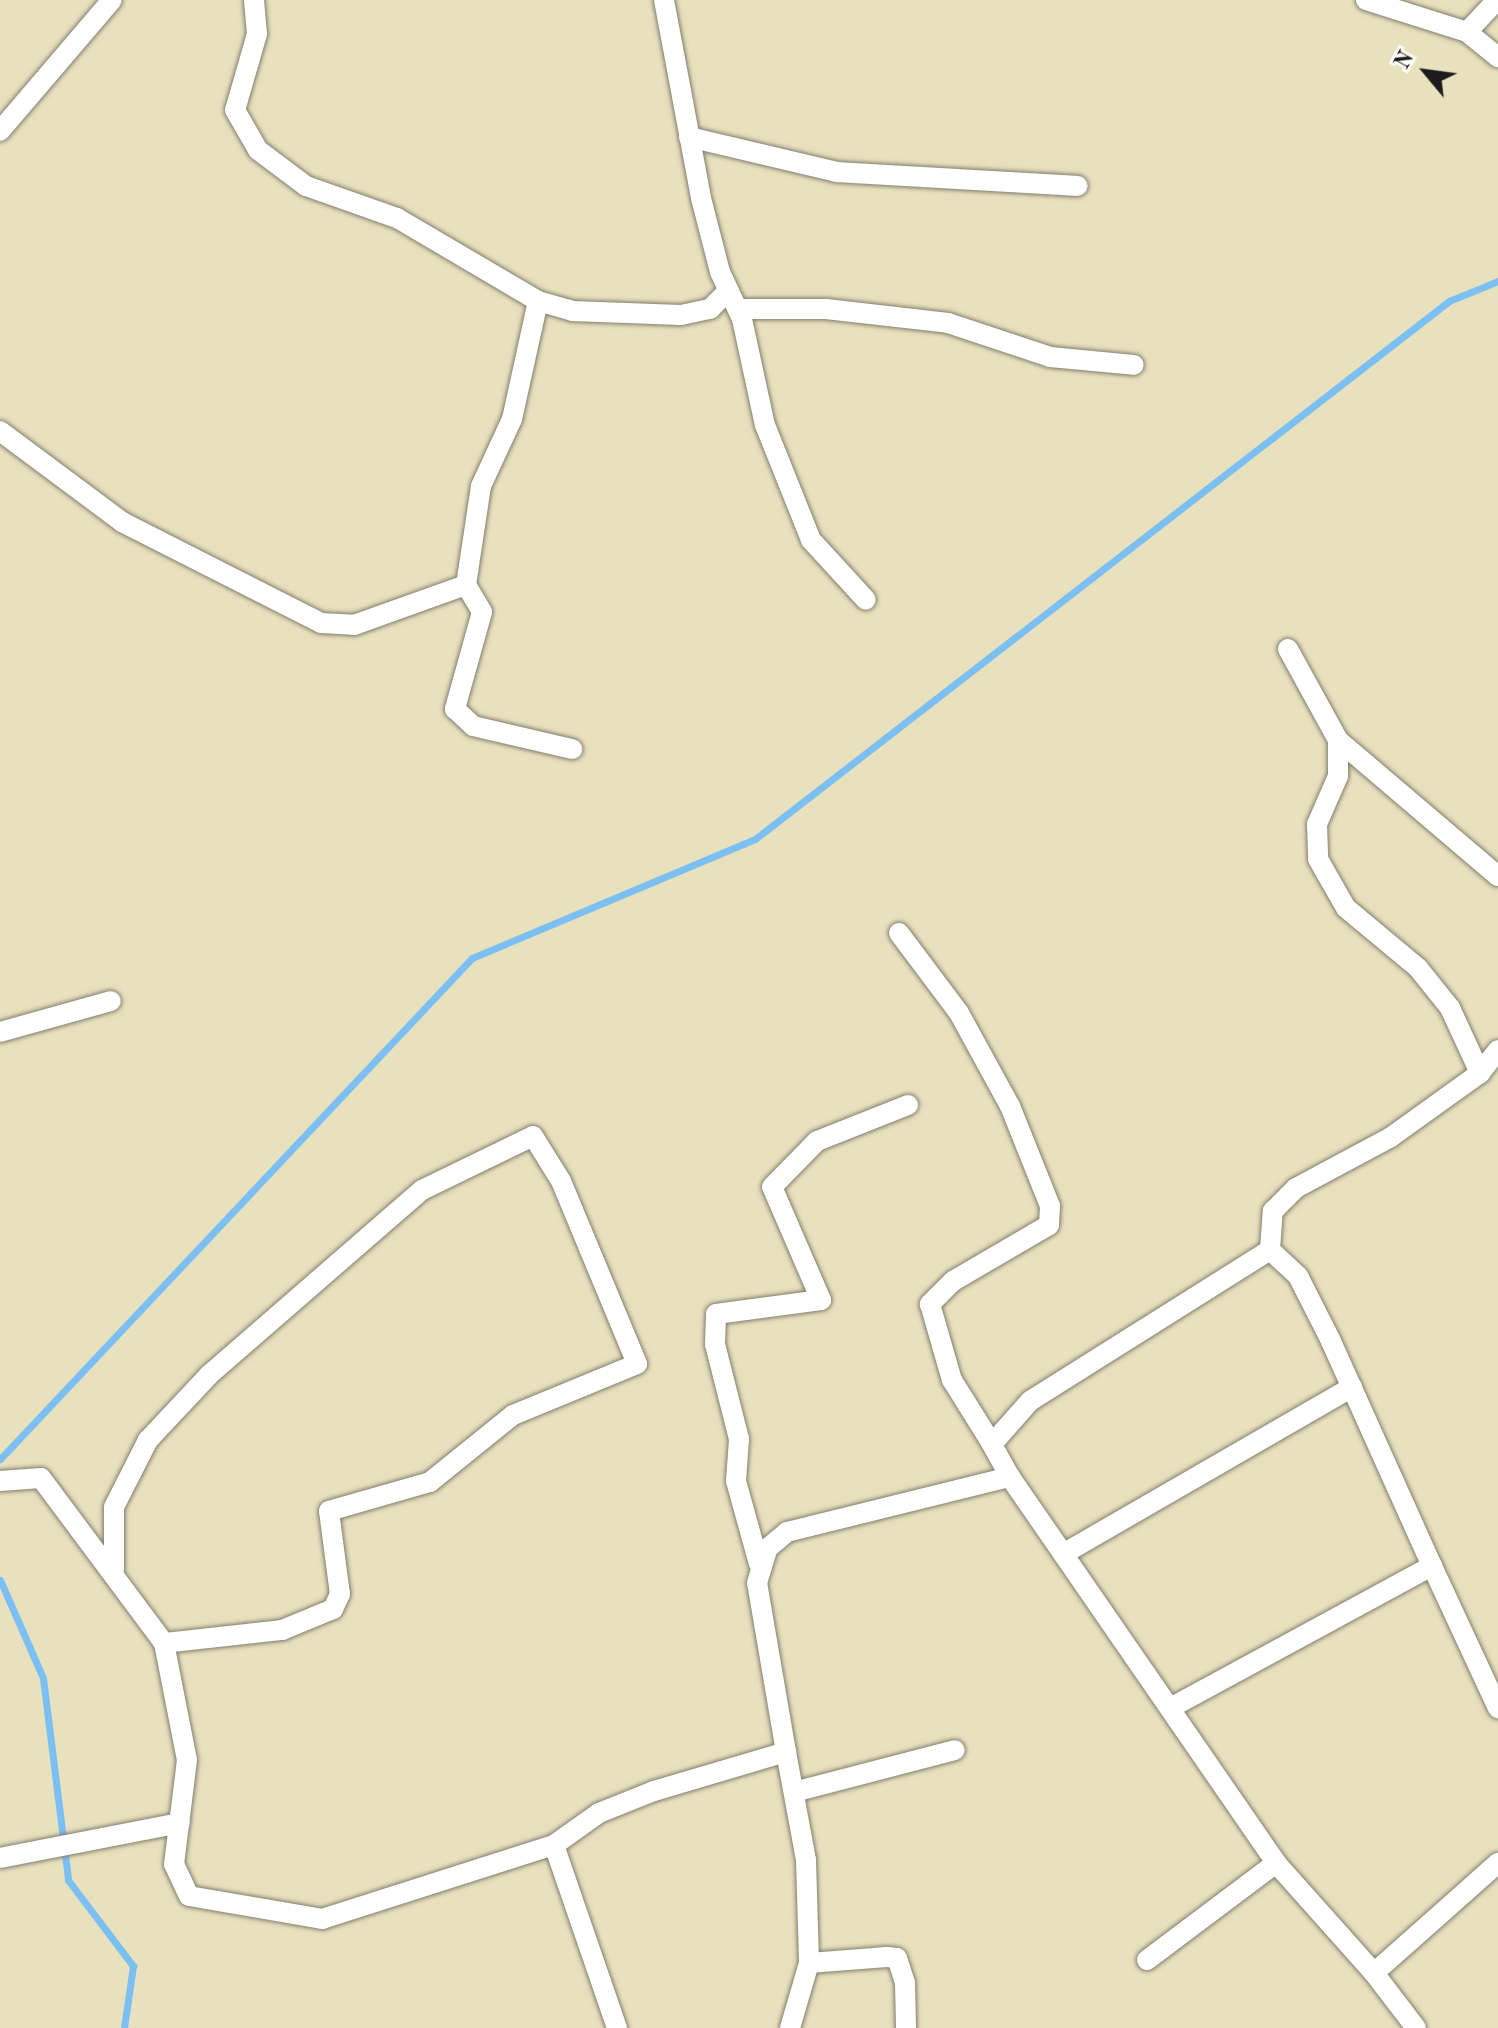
<!DOCTYPE html>
<html>
<head>
<meta charset="utf-8">
<style>
	body { margin:0 }
	#map { position:relative; width:1498px; height:2028px; overflow:hidden; background:#e8e1be; font-family:"Old Standard TT",serif }
	div>[style] { position:absolute }
	.stream>* { height:7px; margin:-3.5px; padding:0 3.5px; transform-origin:3.5px; border-radius:3.5px; background:#7cbff2 }
	.roads { filter:drop-shadow(0 0 2px #827e6d) drop-shadow(0 0 2px #827e6d) }
	.minor>* { height:20px; margin:-10px; padding:0 10px; transform-origin:10px; border-radius:10px; background:#fff }
	span { translate:-50% -50%; white-space:nowrap; text-align:center; line-height:1.15; -webkit-text-stroke:6px #fdfcf7; paint-order:stroke }
	.north { position:absolute; left:1386px; top:32px; width:80px; height:80px; -webkit-text-stroke:6px #fdfcf7; paint-order:stroke; rotate:299deg; font-size:22px; font-weight:700; line-height:32px; text-align:center; color:#1c1c1c }
	.north::after { content:''; display:block; margin:auto; width:28px; height:36px; background:#1c1c1c; clip-path:polygon(50% 0,100% 100%,50% 72%,0 100%) }
</style>
</head>
<body>
<div id="map">
	<div class="stream">
		<div style="left:0;top:1459px;width:688px;rotate:-46.71deg"></div>
		<div style="left:472px;top:958px;width:307px;rotate:-22.8deg"></div>
		<div style="left:755px;top:839px;width:878px;rotate:-37.78deg"></div>
		<div style="left:1449px;top:301px;width:53px;rotate:-22.2deg"></div>
		<div style="left:0;top:1580px;width:107px;rotate:66.3deg"></div>
		<div style="left:43px;top:1678px;width:204px;rotate:82.9deg"></div>
		<div style="left:68px;top:1880px;width:108px;rotate:52.9deg"></div>
		<div style="left:133px;top:1966px;width:63px;rotate:98.3deg"></div>
	</div>
	<div class="roads">
		<div class="minor">
			<div style="left:254px;top:0;width:34px;rotate:85deg"></div>
			<div style="left:257px;top:34px;width:79px;rotate:106.1deg"></div>
			<div style="left:235px;top:110px;width:46px;rotate:60.1deg"></div>
			<div style="left:258px;top:150px;width:60px;rotate:36.9deg"></div>
			<div style="left:306px;top:186px;width:96px;rotate:19.4deg"></div>
			<div style="left:397px;top:218px;width:164px;rotate:30.5deg"></div>
			<div style="left:538px;top:301px;width:35px;rotate:16deg"></div>
			<div style="left:572px;top:311px;width:109px;rotate:2.1deg"></div>
			<div style="left:681px;top:315px;width:30px;rotate:-12deg"></div>
			<div style="left:710px;top:309px;width:25px;rotate:-45deg"></div>
			<div style="left:664px;top:0;width:201px;rotate:79.4deg"></div>
			<div style="left:701px;top:198px;width:76px;rotate:75.6deg"></div>
			<div style="left:720px;top:272px;width:52px;rotate:64.9deg"></div>
			<div style="left:742px;top:319px;width:108px;rotate:77.8deg"></div>
			<div style="left:765px;top:425px;width:124px;rotate:68.2deg"></div>
			<div style="left:811px;top:540px;width:81px;rotate:47.5deg"></div>
			<div style="left:1366px;top:0;width:106px;rotate:17.6deg"></div>
			<div style="left:1467px;top:32px;width:40px;rotate:39deg"></div>
			<div style="left:1467px;top:32px;width:44px;rotate:-46.8deg"></div>
			<div style="left:0;top:131px;width:172px;rotate:-49.5deg"></div>
			<div style="left:689px;top:137px;width:152px;rotate:13.3deg"></div>
			<div style="left:837px;top:172px;width:241px;rotate:3.3deg"></div>
			<div style="left:538px;top:301px;width:121px;rotate:102.4deg"></div>
			<div style="left:512px;top:419px;width:74px;rotate:114.8deg"></div>
			<div style="left:481px;top:486px;width:100px;rotate:98.6deg"></div>
			<div style="left:466px;top:585px;width:31px;rotate:59deg"></div>
			<div style="left:482px;top:612px;width:101px;rotate:105.6deg"></div>
			<div style="left:455px;top:709px;width:25px;rotate:43deg"></div>
			<div style="left:473px;top:726px;width:102px;rotate:13.1deg"></div>
			<div style="left:738px;top:309px;width:88px"></div>
			<div style="left:826px;top:309px;width:123px;rotate:6.5deg"></div>
			<div style="left:948px;top:323px;width:108px;rotate:18.4deg"></div>
			<div style="left:1050px;top:357px;width:84px;rotate:5.4deg"></div>
			<div style="left:0;top:431px;width:152px;rotate:36.7deg"></div>
			<div style="left:122px;top:522px;width:223px;rotate:26.9deg"></div>
			<div style="left:321px;top:623px;width:33px;rotate:3deg"></div>
			<div style="left:354px;top:625px;width:119px;rotate:-19.7deg"></div>
			<div style="left:1288px;top:649px;width:104px;rotate:61.2deg"></div>
			<div style="left:1338px;top:740px;width:36px;rotate:90deg"></div>
			<div style="left:1338px;top:776px;width:52px;rotate:113.6deg"></div>
			<div style="left:1317px;top:824px;width:35px;rotate:88deg"></div>
			<div style="left:1318px;top:859px;width:56px;rotate:60.3deg"></div>
			<div style="left:1346px;top:908px;width:94px;rotate:39.8deg"></div>
			<div style="left:1418px;top:968px;width:51px;rotate:51.3deg"></div>
			<div style="left:1450px;top:1008px;width:72px;rotate:65.2deg"></div>
			<div style="left:1338px;top:740px;width:210px;rotate:40.4deg"></div>
			<div style="left:899px;top:933px;width:100px;rotate:53.1deg"></div>
			<div style="left:959px;top:1013px;width:106px;rotate:61.3deg"></div>
			<div style="left:1010px;top:1106px;width:108px;rotate:68.2deg"></div>
			<div style="left:1050px;top:1206px;width:19px;rotate:93deg"></div>
			<div style="left:1049px;top:1225px;width:111px;rotate:149.7deg"></div>
			<div style="left:953px;top:1281px;width:33px;rotate:135deg"></div>
			<div style="left:930px;top:1304px;width:79px;rotate:73.9deg"></div>
			<div style="left:952px;top:1380px;width:75px;rotate:58deg"></div>
			<div style="left:0;top:1032px;width:115px;rotate:-15.6deg"></div>
			<div style="left:1010px;top:1477px;width:38px;rotate:-119deg"></div>
			<div style="left:992px;top:1444px;width:57px;rotate:-48.5deg"></div>
			<div style="left:1030px;top:1401px;width:284px;rotate:-32.2deg"></div>
			<div style="left:1270px;top:1250px;width:39px;rotate:-86deg"></div>
			<div style="left:1273px;top:1211px;width:33px;rotate:-45deg"></div>
			<div style="left:1296px;top:1188px;width:108px;rotate:-28.2deg"></div>
			<div style="left:1391px;top:1137px;width:110px;rotate:-35.7deg"></div>
			<div style="left:1480px;top:1073px;width:29px;rotate:-52deg"></div>
			<div style="left:0;top:1481px;width:41px;rotate:-4.2deg"></div>
			<div style="left:41px;top:1478px;width:206px;rotate:53.3deg"></div>
			<div style="left:1063px;top:1554px;width:334px;rotate:-30deg"></div>
			<div style="left:759px;top:1564px;width:86px;rotate:-105.5deg"></div>
			<div style="left:736px;top:1481px;width:42px;rotate:-85.9deg"></div>
			<div style="left:739px;top:1439px;width:98px;rotate:-104.2deg"></div>
			<div style="left:715px;top:1344px;width:30px;rotate:-88deg"></div>
			<div style="left:716px;top:1314px;width:106px;rotate:-7.6deg"></div>
			<div style="left:821px;top:1300px;width:123px;rotate:-113.4deg"></div>
			<div style="left:772px;top:1187px;width:64px;rotate:-45.6deg"></div>
			<div style="left:817px;top:1141px;width:98px;rotate:-21.6deg"></div>
			<div style="left:1432px;top:1566px;width:157px;rotate:65.1deg"></div>
			<div style="left:114px;top:1570px;width:63px;rotate:-90deg"></div>
			<div style="left:114px;top:1507px;width:75px;rotate:-63.1deg"></div>
			<div style="left:148px;top:1440px;width:89px;rotate:-46.8deg"></div>
			<div style="left:209px;top:1375px;width:282px;rotate:-41deg"></div>
			<div style="left:422px;top:1190px;width:123px;rotate:-25.9deg"></div>
			<div style="left:533px;top:1136px;width:53px;rotate:58.1deg"></div>
			<div style="left:561px;top:1181px;width:198px;rotate:67.4deg"></div>
			<div style="left:637px;top:1364px;width:134px;rotate:157.6deg"></div>
			<div style="left:513px;top:1415px;width:107px;rotate:141.1deg"></div>
			<div style="left:430px;top:1482px;width:105px;rotate:164deg"></div>
			<div style="left:329px;top:1511px;width:84px;rotate:82.5deg"></div>
			<div style="left:340px;top:1594px;width:17px;rotate:115deg"></div>
			<div style="left:333px;top:1609px;width:55px;rotate:157.6deg"></div>
			<div style="left:282px;top:1630px;width:119px;rotate:173.7deg"></div>
			<div style="left:164px;top:1643px;width:119px;rotate:78.9deg"></div>
			<div style="left:187px;top:1760px;width:105px;rotate:97.1deg"></div>
			<div style="left:174px;top:1864px;width:35px;rotate:65deg"></div>
			<div style="left:189px;top:1896px;width:135px;rotate:9.8deg"></div>
			<div style="left:322px;top:1919px;width:244px;rotate:-17.7deg"></div>
			<div style="left:554px;top:1845px;width:55px;rotate:-35.4deg"></div>
			<div style="left:599px;top:1813px;width:59px;rotate:-21.8deg"></div>
			<div style="left:654px;top:1791px;width:138px;rotate:-16.5deg"></div>
			<div style="left:786px;top:1752px;width:171px;rotate:-99.7deg"></div>
			<div style="left:757px;top:1583px;width:37px;rotate:-73deg"></div>
			<div style="left:768px;top:1548px;width:25px;rotate:-40deg"></div>
			<div style="left:787px;top:1532px;width:230px;rotate:-13.9deg"></div>
			<div style="left:1010px;top:1477px;width:469px;rotate:55.4deg"></div>
			<div style="left:1276px;top:1863px;width:147px;rotate:48.3deg"></div>
			<div style="left:1374px;top:1973px;width:166px;rotate:-41.6deg"></div>
			<div style="left:1172px;top:1707px;width:296px;rotate:-28.5deg"></div>
			<div style="left:1432px;top:1566px;width:247px;rotate:-114.2deg"></div>
			<div style="left:1331px;top:1341px;width:73px;rotate:-116.9deg"></div>
			<div style="left:1298px;top:1276px;width:38px;rotate:-137deg"></div>
			<div style="left:786px;top:1752px;width:110px;rotate:79.5deg"></div>
			<div style="left:806px;top:1860px;width:103px;rotate:88.3deg"></div>
			<div style="left:794px;top:1792px;width:166px;rotate:-14.6deg"></div>
			<div style="left:554px;top:1845px;width:194px;rotate:71deg"></div>
			<div style="left:0;top:1858px;width:183px;rotate:-11deg"></div>
			<div style="left:1147px;top:1960px;width:161px;rotate:-36.9deg"></div>
			<div style="left:1374px;top:1973px;width:69px;rotate:52.6deg"></div>
			<div style="left:790px;top:2028px;width:68px;rotate:-73.7deg"></div>
			<div style="left:809px;top:1963px;width:78px;rotate:-4.4deg"></div>
			<div style="left:887px;top:1957px;width:10px;rotate:6deg"></div>
			<div style="left:897px;top:1958px;width:26px;rotate:72deg"></div>
			<div style="left:905px;top:1983px;width:45px;rotate:88.7deg"></div>
		</div>
	</div>
	<div class="north">N</div>
</div>
</body>
</html>
